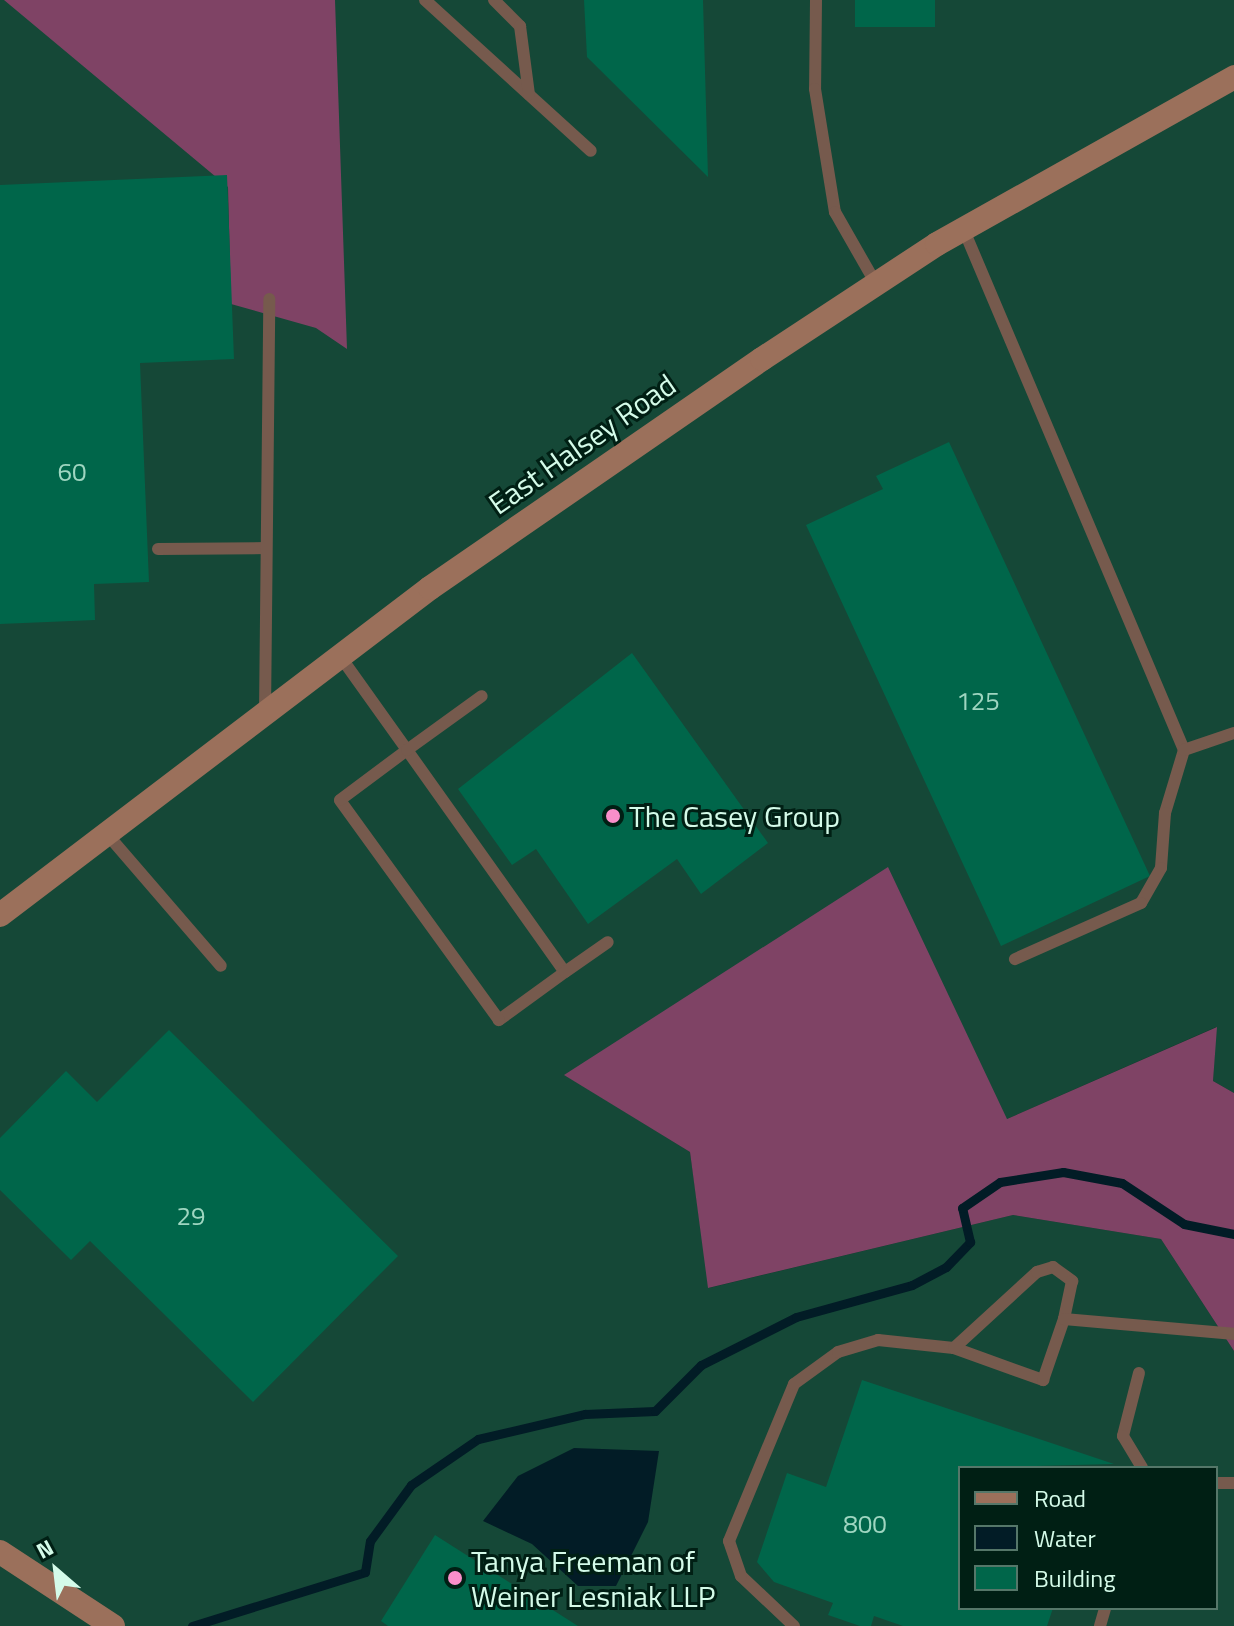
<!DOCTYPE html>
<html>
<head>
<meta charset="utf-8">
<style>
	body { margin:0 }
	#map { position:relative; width:1234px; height:1626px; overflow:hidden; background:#0c3a2a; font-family:"Titillium Web",sans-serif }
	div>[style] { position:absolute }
	.built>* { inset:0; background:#154837 }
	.forest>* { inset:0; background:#7f4365 }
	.water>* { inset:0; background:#021c26 }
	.stream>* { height:9px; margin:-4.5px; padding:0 4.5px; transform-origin:4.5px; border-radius:4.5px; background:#021c26 }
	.building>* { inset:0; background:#00664a; transform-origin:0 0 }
	.service>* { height:12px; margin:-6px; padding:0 6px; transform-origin:6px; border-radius:6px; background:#765a4d }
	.secondary>* { height:24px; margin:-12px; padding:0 12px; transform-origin:12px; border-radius:12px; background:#9b705b }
	.dots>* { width:22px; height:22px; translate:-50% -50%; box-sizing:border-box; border:4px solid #001f14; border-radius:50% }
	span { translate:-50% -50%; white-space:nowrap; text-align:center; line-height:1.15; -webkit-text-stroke:6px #001f14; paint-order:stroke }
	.number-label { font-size:26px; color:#9fd6c1 }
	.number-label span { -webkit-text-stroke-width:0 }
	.street-label { font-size:30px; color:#d4fbe9 }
	.poi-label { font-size:30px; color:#d4fbe9 }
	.left { translate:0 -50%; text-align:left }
	.legend { position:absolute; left:958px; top:1466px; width:260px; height:144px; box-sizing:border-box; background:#001f14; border:2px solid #557769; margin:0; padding:10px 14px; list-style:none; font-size:24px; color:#d4fbe9 }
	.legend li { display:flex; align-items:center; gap:16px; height:40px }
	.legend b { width:40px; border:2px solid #557769 }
	.north { position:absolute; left:16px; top:1530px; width:80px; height:80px; -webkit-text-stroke:6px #001f14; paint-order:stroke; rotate:332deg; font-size:22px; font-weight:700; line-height:32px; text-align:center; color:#d4fbe9 }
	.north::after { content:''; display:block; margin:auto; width:28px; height:36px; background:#d4fbe9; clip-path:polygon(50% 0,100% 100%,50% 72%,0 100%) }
</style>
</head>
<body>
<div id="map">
	<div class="built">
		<div style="clip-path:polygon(evenodd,0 0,1234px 0,1234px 1093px,1213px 1081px,1216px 1027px,1007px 1119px,565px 1075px,690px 1152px,709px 1288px,1013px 1215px,1161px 1239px,1234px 1351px,1234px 1626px,0 1626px,0 0,960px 1468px,1216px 1468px,1216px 1608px,960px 1608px,960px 1468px)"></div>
	</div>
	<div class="forest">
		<div style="clip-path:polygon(4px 0,335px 0,347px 349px,316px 328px,231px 304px,228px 187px)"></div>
		<div style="clip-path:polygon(888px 867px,1007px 1119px,1217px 1027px,1213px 1081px,1234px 1093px,1234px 1351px,1161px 1239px,1013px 1215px,708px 1288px,690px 1152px,564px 1075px)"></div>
	</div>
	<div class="water">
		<div style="clip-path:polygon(574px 1448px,659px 1451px,648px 1522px,616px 1586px,578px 1586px,532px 1544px,483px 1521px,518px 1476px)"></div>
	</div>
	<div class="stream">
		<div style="left:192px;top:1626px;width:181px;rotate:-17.3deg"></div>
		<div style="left:365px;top:1572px;width:31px;rotate:-81deg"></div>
		<div style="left:370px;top:1541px;width:69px;rotate:-53.8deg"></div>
		<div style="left:411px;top:1485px;width:81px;rotate:-34.5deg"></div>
		<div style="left:478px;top:1439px;width:110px;rotate:-13.2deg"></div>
		<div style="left:585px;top:1414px;width:70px;rotate:-2.5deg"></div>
		<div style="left:655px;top:1411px;width:65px;rotate:-45deg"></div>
		<div style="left:701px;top:1365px;width:106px;rotate:-26.8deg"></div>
		<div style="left:796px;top:1317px;width:120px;rotate:-15.4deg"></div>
		<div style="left:912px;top:1285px;width:38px;rotate:-28deg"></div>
		<div style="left:946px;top:1267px;width:35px;rotate:-46deg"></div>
		<div style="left:970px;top:1242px;width:35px;rotate:-103deg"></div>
		<div style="left:962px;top:1208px;width:46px;rotate:-34.4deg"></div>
		<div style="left:1000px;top:1182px;width:64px;rotate:-9deg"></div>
		<div style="left:1063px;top:1172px;width:60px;rotate:10.6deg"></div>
		<div style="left:1122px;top:1183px;width:74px;rotate:33.5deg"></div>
		<div style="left:1184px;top:1224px;width:51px;rotate:11.3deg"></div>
	</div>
	<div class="building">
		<div style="clip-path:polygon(584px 0,703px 0,708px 177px,587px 57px)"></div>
		<div style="left:855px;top:0;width:80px;height:27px"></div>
		<div style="clip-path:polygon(227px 175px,234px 359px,140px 363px,149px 582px,94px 584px,95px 620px,0 624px,0 185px)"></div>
		<div style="clip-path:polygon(949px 442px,1150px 876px,1001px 946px,806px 525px,883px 489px,876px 476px)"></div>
		<div style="clip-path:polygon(632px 653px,768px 843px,701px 894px,677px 859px,588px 924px,536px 849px,512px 865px,458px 789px)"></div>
		<div style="clip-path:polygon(169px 1030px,398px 1256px,253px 1402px,90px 1241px,71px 1260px,0 1190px,0 1138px,66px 1071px,97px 1102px)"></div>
		<div style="clip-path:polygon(862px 1380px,1114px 1464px,960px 1468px,960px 1608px,1053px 1608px,1047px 1626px,903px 1626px,874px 1616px,871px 1626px,860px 1626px,828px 1615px,833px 1603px,774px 1582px,757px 1562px,787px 1473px,826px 1487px)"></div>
		<div style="clip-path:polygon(435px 1535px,578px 1626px,388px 1626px,381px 1621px)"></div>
	</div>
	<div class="service">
		<div style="left:425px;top:0;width:224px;rotate:42.3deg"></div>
		<div style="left:494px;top:0;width:37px;rotate:45deg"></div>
		<div style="left:520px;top:26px;width:69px;rotate:82.5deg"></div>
		<div style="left:816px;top:0;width:89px;rotate:90.6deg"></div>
		<div style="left:815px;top:89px;width:125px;rotate:80.8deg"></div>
		<div style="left:835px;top:212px;width:83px;rotate:60.3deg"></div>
		<div style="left:963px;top:228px;width:567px;rotate:67.05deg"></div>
		<div style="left:1184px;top:750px;width:66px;rotate:106.8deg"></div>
		<div style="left:1165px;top:813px;width:55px;rotate:94.2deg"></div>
		<div style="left:1161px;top:868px;width:40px;rotate:119.7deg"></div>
		<div style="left:1141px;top:903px;width:138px;rotate:156deg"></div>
		<div style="left:158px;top:549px;width:108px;rotate:-0.5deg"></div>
		<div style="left:340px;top:656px;width:115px;rotate:54.5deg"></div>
		<div style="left:407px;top:750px;width:272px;rotate:54.6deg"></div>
		<div style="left:565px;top:972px;width:82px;rotate:144deg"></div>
		<div style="left:499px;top:1020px;width:271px;rotate:-125.9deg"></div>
		<div style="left:340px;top:800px;width:84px;rotate:-36.7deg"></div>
		<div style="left:407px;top:750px;width:92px;rotate:-35.8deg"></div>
		<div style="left:265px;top:713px;width:414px;rotate:-89.4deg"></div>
		<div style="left:1184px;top:750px;width:53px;rotate:-18.8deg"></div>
		<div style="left:107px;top:834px;width:174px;rotate:49.2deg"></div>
		<div style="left:565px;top:972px;width:52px;rotate:-34.9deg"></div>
		<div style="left:954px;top:1348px;width:95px;rotate:19.8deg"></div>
		<div style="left:1043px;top:1380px;width:65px;rotate:-71deg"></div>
		<div style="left:1139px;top:1373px;width:65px;rotate:104.3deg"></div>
		<div style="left:1123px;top:1436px;width:37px;rotate:59deg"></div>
		<div style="left:1216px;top:1483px;width:18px"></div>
		<div style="left:794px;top:1626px;width:73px;rotate:-136.7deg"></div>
		<div style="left:741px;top:1576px;width:37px;rotate:-109deg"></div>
		<div style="left:729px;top:1541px;width:170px;rotate:-67.5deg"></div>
		<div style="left:794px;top:1384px;width:54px;rotate:-36deg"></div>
		<div style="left:838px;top:1352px;width:42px;rotate:-16.7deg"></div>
		<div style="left:878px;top:1340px;width:76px;rotate:6deg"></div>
		<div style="left:954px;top:1348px;width:113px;rotate:-42.5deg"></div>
		<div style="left:1037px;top:1272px;width:17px;rotate:-17deg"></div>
		<div style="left:1053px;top:1267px;width:24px;rotate:36deg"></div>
		<div style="left:1072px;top:1281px;width:39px;rotate:102deg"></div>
		<div style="left:1064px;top:1319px;width:171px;rotate:5deg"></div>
		<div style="left:1100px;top:1626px;width:19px;rotate:-74deg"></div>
	</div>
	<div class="secondary">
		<div style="left:0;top:915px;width:540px;rotate:-37.25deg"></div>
		<div style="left:430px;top:588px;width:403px;rotate:-34.6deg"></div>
		<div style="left:762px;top:359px;width:209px;rotate:-33.3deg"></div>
		<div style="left:937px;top:244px;width:341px;rotate:-29.3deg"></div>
		<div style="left:0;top:1552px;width:135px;rotate:33.2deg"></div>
	</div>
	<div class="dots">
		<div style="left:613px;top:816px;background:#f98fca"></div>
		<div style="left:455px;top:1578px;background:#f98fca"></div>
	</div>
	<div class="number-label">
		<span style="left:72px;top:472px">60</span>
		<span style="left:978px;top:701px">125</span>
		<span style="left:191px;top:1216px">29</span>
		<span style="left:865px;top:1524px">800</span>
	</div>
	<div class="street-label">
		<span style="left:582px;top:444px;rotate:-35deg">East Halsey Road</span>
	</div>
	<div class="poi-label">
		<span class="left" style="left:629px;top:816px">The Casey Group</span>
		<span class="left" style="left:471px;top:1578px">Tanya Freeman of<br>Weiner Lesniak LLP</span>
	</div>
	<ul class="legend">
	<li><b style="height:10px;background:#9b705b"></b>Road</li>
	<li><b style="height:22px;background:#021c26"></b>Water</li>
	<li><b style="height:22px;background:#00664a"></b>Building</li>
	</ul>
	<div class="north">N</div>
</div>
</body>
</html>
